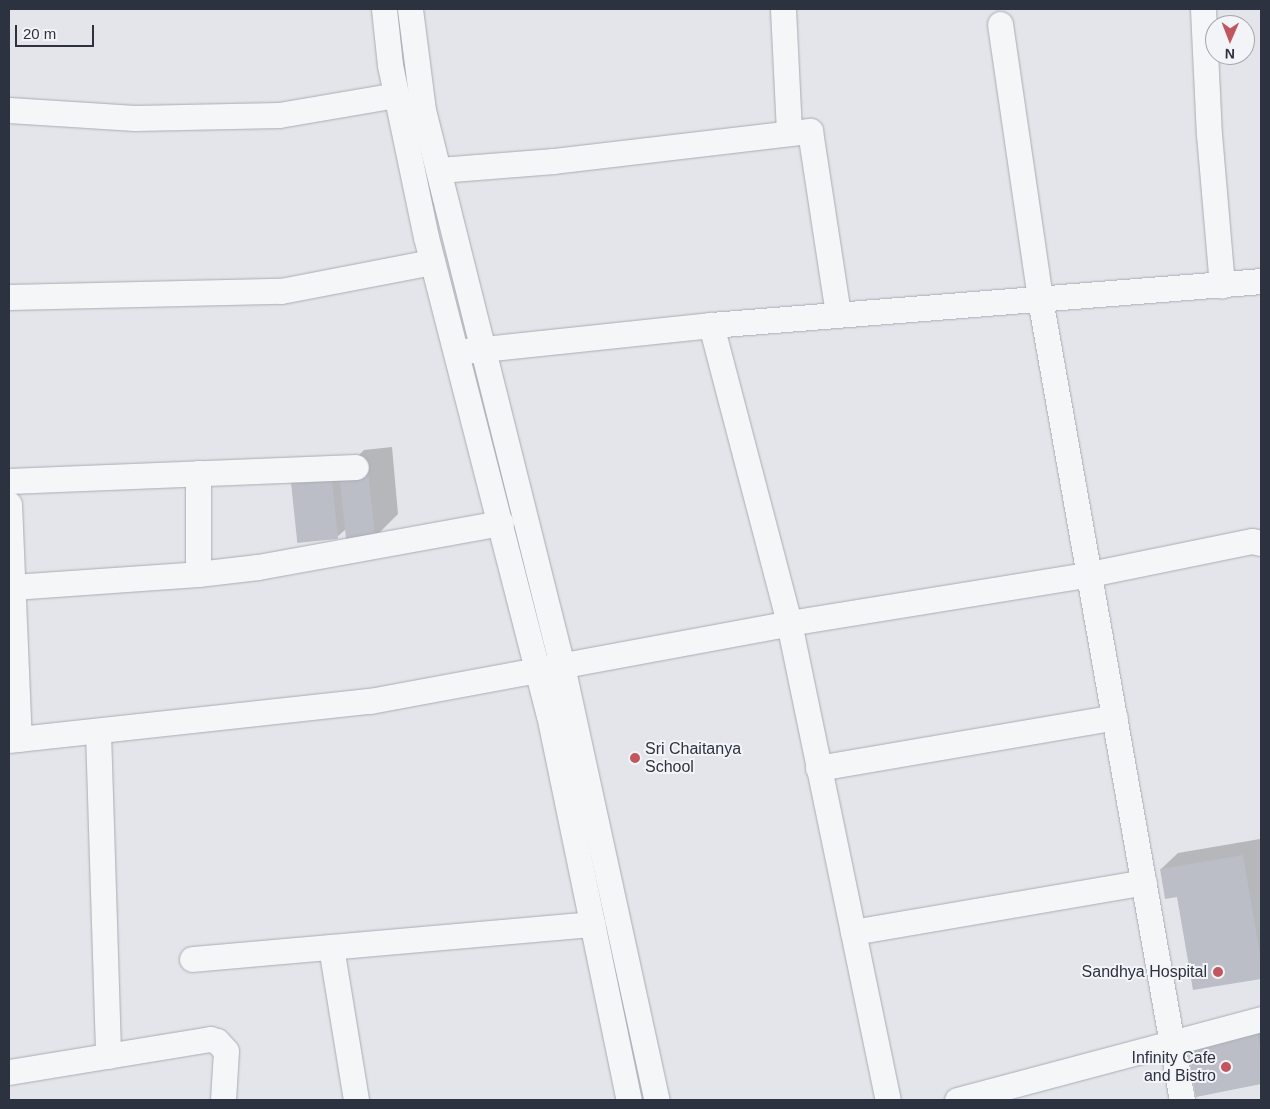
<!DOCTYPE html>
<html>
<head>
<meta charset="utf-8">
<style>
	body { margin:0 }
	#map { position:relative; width:1270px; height:1109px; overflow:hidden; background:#e3e5ea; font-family:Helvetica,sans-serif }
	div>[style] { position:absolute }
	.shadow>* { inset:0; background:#0003 }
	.building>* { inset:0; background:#bbbec6; transform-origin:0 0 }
	.roads { filter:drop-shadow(0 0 1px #a9acb4) drop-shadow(0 0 1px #a9acb4) }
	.street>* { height:25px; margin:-12.5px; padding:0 12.5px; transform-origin:12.5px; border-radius:12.5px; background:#f5f6f8 }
	.dots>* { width:14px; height:14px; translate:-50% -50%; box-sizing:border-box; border:2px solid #f2f4f7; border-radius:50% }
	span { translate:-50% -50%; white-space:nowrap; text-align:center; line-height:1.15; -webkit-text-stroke:4px #f2f4f7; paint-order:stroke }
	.poi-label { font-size:16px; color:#2d3240 }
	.left { translate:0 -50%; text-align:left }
	.right { translate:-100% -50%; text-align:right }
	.frame { position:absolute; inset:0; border:10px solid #2d3240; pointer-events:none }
	.north { position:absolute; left:1205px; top:15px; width:50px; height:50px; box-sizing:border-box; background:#f2f4f7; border:1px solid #a3a6ae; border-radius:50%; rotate:181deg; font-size:14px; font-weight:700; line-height:20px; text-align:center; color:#2d3240 }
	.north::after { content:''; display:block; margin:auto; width:18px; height:22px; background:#c1565e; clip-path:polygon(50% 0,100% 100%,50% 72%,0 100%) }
	.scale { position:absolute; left:15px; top:25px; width:79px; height:22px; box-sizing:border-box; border:2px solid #2d3240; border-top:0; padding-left:6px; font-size:15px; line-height:18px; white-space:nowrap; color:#2d3240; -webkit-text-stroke:4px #f2f4f7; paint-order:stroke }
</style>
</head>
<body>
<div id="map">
	<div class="shadow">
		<div style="clip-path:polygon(392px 447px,398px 514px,375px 537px,346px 529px,337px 537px,291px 477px,340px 474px,364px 450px)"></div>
		<div style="clip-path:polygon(1260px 839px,1261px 978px,1194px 989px,1178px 896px,1161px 869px,1178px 853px)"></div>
		<div style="clip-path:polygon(1261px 1015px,1261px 1083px,1197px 1096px)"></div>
	</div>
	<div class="building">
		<div style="left:368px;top:470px;width:68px;height:29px;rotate:84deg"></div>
		<div style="left:331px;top:471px;width:68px;height:41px;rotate:84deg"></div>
		<div style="clip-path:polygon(1243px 855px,1261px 960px,1261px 979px,1193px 990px,1177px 897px,1165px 899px,1160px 869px)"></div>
		<div style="clip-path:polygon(1256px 1028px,1261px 1050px,1261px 1084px,1196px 1097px,1187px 1047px)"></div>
	</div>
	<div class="roads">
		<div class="street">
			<div style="left:384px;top:9px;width:56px;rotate:83.9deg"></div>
			<div style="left:390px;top:65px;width:176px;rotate:78.2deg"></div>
			<div style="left:426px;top:237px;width:494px;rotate:75.6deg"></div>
			<div style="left:549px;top:715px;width:393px;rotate:78.3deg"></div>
			<div style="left:410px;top:9px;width:102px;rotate:82.7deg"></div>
			<div style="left:423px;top:110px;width:573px;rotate:75.96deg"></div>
			<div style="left:562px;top:666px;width:444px;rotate:77.7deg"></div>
			<div style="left:783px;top:9px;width:124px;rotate:87.2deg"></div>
			<div style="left:1203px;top:9px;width:125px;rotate:87.3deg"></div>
			<div style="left:1209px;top:134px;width:152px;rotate:85.1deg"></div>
			<div style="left:1000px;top:24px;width:278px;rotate:81.7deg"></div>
			<div style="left:1040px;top:299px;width:813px;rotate:79.95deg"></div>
			<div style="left:9px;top:110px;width:126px;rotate:3.6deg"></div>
			<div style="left:135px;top:118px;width:144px;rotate:-1.2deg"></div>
			<div style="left:279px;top:115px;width:119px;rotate:-9.7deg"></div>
			<div style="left:439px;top:170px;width:115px;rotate:-4.5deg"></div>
			<div style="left:554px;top:161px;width:258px;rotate:-6.7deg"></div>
			<div style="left:810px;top:131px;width:186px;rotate:81.3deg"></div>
			<div style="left:9px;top:297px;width:272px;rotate:-1.3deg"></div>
			<div style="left:281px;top:291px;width:154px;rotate:-10.9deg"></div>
			<div style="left:711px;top:325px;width:308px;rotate:75.3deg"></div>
			<div style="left:789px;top:623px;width:487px;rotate:78.3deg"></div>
			<div style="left:464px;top:351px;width:248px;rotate:-6deg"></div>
			<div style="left:711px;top:325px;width:552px;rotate:-4.57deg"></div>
			<div style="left:198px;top:473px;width:101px;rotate:90deg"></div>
			<div style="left:9px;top:481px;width:347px;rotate:-2.3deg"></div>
			<div style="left:9px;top:504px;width:235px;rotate:87.6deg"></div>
			<div style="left:13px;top:587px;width:185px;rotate:-4deg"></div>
			<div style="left:198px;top:574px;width:60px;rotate:-6.7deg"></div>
			<div style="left:258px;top:567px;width:247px;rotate:-10.3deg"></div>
			<div style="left:98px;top:732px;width:324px;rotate:88.2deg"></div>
			<div style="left:9px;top:740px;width:363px;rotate:-6.2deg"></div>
			<div style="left:370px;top:701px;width:426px;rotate:-10.5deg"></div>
			<div style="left:789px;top:623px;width:305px;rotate:-9.2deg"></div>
			<div style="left:1090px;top:574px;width:165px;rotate:-11.5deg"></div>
			<div style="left:1252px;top:541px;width:9px;rotate:13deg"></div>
			<div style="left:818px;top:768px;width:301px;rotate:-9.7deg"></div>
			<div style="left:853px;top:932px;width:295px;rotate:-9.7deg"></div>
			<div style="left:331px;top:947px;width:155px;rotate:80.7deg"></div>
			<div style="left:192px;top:959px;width:402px;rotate:-5deg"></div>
			<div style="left:9px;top:1072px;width:204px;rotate:-9.3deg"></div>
			<div style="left:210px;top:1039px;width:7px;rotate:16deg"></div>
			<div style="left:217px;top:1041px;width:13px;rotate:48deg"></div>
			<div style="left:226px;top:1051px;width:49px;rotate:93.5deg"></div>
			<div style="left:957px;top:1100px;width:315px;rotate:-14.9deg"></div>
		</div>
	</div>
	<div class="dots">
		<div style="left:635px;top:758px;background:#c1565e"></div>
		<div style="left:1218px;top:972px;background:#c1565e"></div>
		<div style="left:1226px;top:1067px;background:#c1565e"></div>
	</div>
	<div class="poi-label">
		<span class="left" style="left:645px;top:758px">Sri Chaitanya<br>School</span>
		<span class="right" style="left:1207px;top:972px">Sandhya Hospital</span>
		<span class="right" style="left:1216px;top:1067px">Infinity Cafe<br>and Bistro</span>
	</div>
	<div class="frame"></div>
	<div class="north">N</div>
	<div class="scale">20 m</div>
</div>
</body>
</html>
